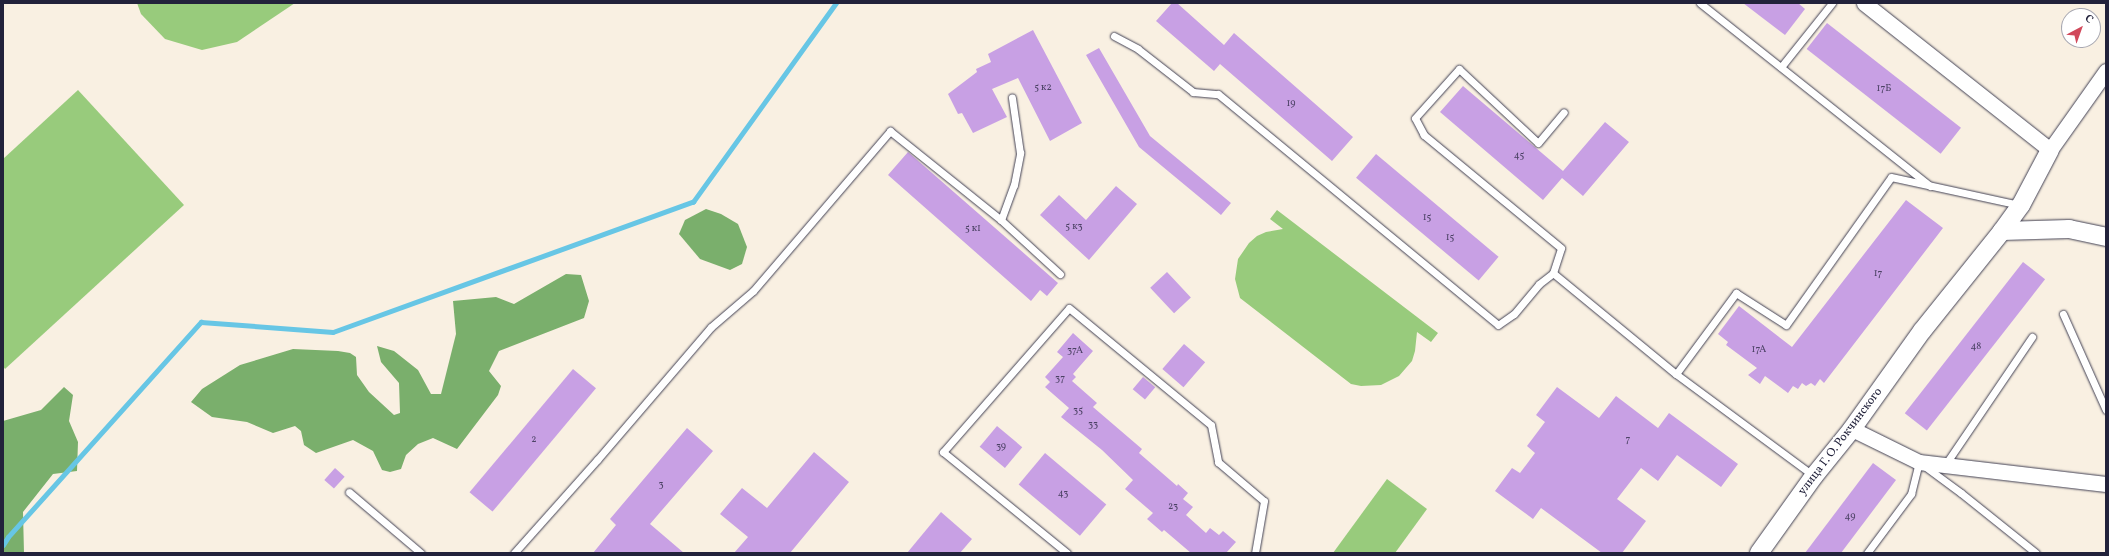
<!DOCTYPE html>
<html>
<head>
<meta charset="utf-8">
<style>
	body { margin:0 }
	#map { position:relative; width:2109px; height:556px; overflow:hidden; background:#f9f0e2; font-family:Vollkorn,serif }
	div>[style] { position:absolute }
	.green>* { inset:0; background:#98cb7c }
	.forest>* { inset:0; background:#7aaf6c }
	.stream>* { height:4.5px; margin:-2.25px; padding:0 2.25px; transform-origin:2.25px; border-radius:2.25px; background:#67c6e5 }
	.building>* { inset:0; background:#c8a0e4; transform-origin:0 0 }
	.roads { filter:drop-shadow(0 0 1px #424154) drop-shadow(0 0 1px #424154) }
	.service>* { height:7px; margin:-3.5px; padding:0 3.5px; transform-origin:3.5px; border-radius:3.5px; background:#fff }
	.minor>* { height:15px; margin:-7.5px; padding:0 7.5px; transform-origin:7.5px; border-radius:7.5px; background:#fff }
	.tertiary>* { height:18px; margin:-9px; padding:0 9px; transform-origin:9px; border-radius:9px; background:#fff }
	span { translate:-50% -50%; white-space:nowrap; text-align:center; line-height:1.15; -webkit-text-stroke:3px #fff; paint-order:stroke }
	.number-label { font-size:10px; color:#4c4265 }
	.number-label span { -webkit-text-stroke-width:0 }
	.street-label { font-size:12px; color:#22223b }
	.frame { position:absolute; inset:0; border:4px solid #22223b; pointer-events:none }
	.north { position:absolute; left:2061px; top:8px; width:40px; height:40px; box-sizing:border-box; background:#fff; border:1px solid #a7a7b1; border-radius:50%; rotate:41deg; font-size:11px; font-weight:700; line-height:16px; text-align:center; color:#22223b }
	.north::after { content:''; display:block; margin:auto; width:14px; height:18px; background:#d1495b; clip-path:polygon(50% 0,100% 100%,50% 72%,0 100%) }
</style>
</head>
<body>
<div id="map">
	<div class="green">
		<div style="clip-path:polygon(137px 3px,295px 3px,237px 42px,202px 50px,165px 39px,141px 14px)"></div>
		<div style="clip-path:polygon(78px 90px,184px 205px,5px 369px,3px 366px,3px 159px)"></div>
		<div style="clip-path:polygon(1277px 210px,1438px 333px,1431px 342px,1417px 332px,1415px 351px,1412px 361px,1399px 376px,1381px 385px,1361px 386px,1351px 384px,1240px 298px,1235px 279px,1238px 259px,1249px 243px,1257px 236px,1266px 232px,1283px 229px,1270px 219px)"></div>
		<div style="clip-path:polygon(1387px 479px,1427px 509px,1395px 553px,1333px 553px)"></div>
	</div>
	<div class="forest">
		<div style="clip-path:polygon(706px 209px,721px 214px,738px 224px,747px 247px,742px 264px,730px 270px,700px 259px,679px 234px,685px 220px)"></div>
		<div style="clip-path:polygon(566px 274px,581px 275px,589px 301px,584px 318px,499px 351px,489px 371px,501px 386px,498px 395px,457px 449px,433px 438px,418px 444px,406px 455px,401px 469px,390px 472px,382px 470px,373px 451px,353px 440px,316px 453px,304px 445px,301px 431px,295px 426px,273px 433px,247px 422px,212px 417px,191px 402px,202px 389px,240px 365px,293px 349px,338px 351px,350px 353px,356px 357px,357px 375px,369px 392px,394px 415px,400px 413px,399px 383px,381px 362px,377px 346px,394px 351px,418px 370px,431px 394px,441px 394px,456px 334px,453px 301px,496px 297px,514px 304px)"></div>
		<div style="clip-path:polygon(64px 387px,73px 395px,69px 421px,78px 442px,77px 471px,53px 474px,23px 512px,24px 553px,3px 553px,3px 421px,41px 410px)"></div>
	</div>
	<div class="stream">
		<div style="left:3px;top:545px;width:9px;rotate:-58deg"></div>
		<div style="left:8px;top:537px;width:289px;rotate:-48.1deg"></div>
		<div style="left:201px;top:322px;width:132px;rotate:4.3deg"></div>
		<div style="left:333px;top:332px;width:383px;rotate:-19.9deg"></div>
		<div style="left:693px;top:202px;width:245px;rotate:-54.3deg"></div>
	</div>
	<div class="building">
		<div style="clip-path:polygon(1172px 3px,1177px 3px,1224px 45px,1234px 33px,1353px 137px,1332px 161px,1220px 64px,1214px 71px,1156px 21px)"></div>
		<div style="clip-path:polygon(1743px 3px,1798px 3px,1805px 9px,1785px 35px)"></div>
		<div style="left:1827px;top:23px;width:170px;height:33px;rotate:38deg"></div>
		<div style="clip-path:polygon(1033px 30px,1082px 123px,1050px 141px,1018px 78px,992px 89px,1007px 117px,973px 133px,962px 113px,958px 114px,948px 94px,977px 72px,976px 69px,991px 62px,988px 54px)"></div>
		<div style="clip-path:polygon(1099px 48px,1150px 136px,1231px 203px,1221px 215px,1139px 147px,1086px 55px)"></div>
		<div style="clip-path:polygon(1463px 86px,1563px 171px,1605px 122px,1629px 142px,1583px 196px,1562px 178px,1543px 200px,1440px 112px)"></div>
		<div style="clip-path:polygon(908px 152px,1058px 283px,1047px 296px,1040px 290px,1031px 301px,888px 175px)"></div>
		<div style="left:1376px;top:154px;width:160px;height:31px;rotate:40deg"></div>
		<div style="clip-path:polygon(1116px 186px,1137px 204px,1089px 260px,1040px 215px,1059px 195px,1086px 220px)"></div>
		<div style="clip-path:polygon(1906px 200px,1943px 228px,1824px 383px,1820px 379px,1815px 386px,1811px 383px,1806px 386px,1802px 383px,1798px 389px,1793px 386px,1788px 393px,1765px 376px,1760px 384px,1748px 375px,1757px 368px,1726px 345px,1728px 342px,1718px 334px,1739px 306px,1792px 347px)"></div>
		<div style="left:2023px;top:262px;width:28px;height:192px;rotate:38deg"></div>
		<div style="left:1167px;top:272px;width:35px;height:23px;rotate:47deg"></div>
		<div style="clip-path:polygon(1073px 333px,1093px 351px,1073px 374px,1076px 377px,1072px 381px,1097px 403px,1093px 407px,1142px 449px,1139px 453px,1177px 486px,1178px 484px,1188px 493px,1183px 499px,1193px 507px,1186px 515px,1206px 533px,1210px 528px,1219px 535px,1223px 531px,1236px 542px,1226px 553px,1191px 553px,1164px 530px,1162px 532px,1147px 519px,1153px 513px,1125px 489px,1133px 480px,1102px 450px,1061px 417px,1069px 408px,1045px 387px,1050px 382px,1045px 377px,1063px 357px,1057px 352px)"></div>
		<div style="left:1184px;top:344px;width:28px;height:33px;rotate:41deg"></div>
		<div style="left:573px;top:369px;width:30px;height:161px;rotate:40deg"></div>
		<div style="left:1143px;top:377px;width:16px;height:16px;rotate:40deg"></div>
		<div style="clip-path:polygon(1557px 387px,1599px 418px,1616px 396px,1658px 428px,1669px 413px,1738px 464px,1721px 487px,1677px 455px,1658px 481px,1641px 468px,1617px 499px,1646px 521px,1622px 553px,1602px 553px,1541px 508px,1533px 519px,1495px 491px,1512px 468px,1520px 473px,1535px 453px,1527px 446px,1545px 422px,1536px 415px)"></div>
		<div style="left:997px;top:426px;width:33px;height:27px;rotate:40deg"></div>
		<div style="clip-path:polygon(687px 428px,713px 451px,650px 524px,684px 553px,593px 553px,616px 525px,610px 519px)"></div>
		<div style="clip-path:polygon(814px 452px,849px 482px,790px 553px,734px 553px,748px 537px,720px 514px,742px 488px,767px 508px)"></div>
		<div style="left:1045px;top:453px;width:80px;height:41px;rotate:40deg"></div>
		<div style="clip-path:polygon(1873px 463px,1896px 480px,1841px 553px,1805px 553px)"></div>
		<div style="left:335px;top:468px;width:13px;height:16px;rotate:42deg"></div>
		<div style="clip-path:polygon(941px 512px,972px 539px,960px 553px,907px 553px)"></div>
	</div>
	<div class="roads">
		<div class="service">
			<div style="left:1700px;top:3px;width:294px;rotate:38.5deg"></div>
			<div style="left:1114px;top:36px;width:27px;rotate:28deg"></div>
			<div style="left:1138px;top:49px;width:70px;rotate:38deg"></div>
			<div style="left:1193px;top:92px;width:25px;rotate:5deg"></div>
			<div style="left:1218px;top:94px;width:363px;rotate:39.5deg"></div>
			<div style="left:1498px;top:325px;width:19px;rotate:-35deg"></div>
			<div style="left:1514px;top:314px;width:39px;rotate:-50deg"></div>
			<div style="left:1539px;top:284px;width:18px;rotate:-38deg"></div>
			<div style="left:1553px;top:273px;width:159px;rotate:39.4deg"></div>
			<div style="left:1676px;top:374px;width:172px;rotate:36.5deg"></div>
			<div style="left:1781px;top:67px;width:82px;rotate:-51.4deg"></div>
			<div style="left:1001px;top:220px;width:37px;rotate:-70deg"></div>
			<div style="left:1014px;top:185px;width:33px;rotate:-79deg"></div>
			<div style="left:1020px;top:153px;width:56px;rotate:-98.3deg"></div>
			<div style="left:1553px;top:273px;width:26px;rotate:-72deg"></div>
			<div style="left:1561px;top:248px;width:178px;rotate:-140.5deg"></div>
			<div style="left:1424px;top:135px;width:19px;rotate:-118deg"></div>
			<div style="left:1415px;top:118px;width:66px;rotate:-48.1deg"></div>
			<div style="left:1459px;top:69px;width:108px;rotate:43.1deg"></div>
			<div style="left:1538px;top:143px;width:40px;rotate:-50deg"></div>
			<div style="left:2063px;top:314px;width:105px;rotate:65.9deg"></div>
			<div style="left:1676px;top:374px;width:101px;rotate:-53.5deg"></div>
			<div style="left:1736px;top:293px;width:59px;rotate:32.6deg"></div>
			<div style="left:1786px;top:325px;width:181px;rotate:-54.6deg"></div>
			<div style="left:1891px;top:177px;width:131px;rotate:12.3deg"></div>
			<div style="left:1945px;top:465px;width:155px;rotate:-55.8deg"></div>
			<div style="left:349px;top:492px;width:94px;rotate:40.3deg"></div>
			<div style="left:514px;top:553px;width:125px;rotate:-48.3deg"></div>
			<div style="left:597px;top:460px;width:175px;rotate:-49.4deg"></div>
			<div style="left:711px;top:327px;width:55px;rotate:-40.6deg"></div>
			<div style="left:753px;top:291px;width:211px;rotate:-49.4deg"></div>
			<div style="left:890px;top:131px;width:142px;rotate:38.7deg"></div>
			<div style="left:1001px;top:220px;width:80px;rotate:42.5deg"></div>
			<div style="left:1067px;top:553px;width:160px;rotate:-140.8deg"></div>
			<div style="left:943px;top:452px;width:191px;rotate:-48.8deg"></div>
			<div style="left:1069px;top:308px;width:184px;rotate:39.5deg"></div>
			<div style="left:1211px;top:425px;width:38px;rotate:79deg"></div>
			<div style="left:1218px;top:462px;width:60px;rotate:40.3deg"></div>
			<div style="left:1264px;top:501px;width:53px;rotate:99.8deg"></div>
			<div style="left:1867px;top:553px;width:74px;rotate:-53.3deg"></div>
			<div style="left:1911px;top:494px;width:33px;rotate:-76deg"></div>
			<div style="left:1919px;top:462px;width:52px;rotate:36.4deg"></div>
			<div style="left:1961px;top:493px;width:96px;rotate:38.7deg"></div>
		</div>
		<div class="minor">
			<div style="left:1864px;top:3px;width:237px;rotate:38.3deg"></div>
			<div style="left:2050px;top:150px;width:97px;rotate:-54.7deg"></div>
			<div style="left:1852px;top:429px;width:75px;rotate:26.2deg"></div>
			<div style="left:1919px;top:462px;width:188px;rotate:6.7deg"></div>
		</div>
		<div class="tertiary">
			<div style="left:2002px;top:231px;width:67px;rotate:-1.7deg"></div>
			<div style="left:2069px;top:229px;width:38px;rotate:12deg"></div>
			<div style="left:1759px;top:553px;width:95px;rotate:-54.5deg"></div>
			<div style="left:1814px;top:476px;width:60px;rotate:-51deg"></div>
			<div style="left:1852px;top:429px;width:120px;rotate:-54.5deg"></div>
			<div style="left:1922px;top:331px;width:128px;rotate:-51.3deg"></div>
			<div style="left:2002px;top:231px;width:32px;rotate:-54deg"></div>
			<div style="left:2021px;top:205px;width:62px;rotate:-62.2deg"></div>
		</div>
	</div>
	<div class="number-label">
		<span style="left:1043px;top:88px">5 к2</span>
		<span style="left:1884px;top:89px">17Б</span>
		<span style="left:1291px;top:104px">19</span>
		<span style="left:1519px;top:156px">45</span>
		<span style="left:1427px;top:218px">15</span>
		<span style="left:1074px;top:227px">5 к3</span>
		<span style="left:973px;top:229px">5 к1</span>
		<span style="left:1450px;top:238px">15</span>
		<span style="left:1878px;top:274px">17</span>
		<span style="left:1976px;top:347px">48</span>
		<span style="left:1759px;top:350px">17А</span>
		<span style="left:1075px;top:351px">37А</span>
		<span style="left:1060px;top:379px">37</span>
		<span style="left:1078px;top:411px">35</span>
		<span style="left:1093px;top:425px">33</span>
		<span style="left:534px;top:440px">2</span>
		<span style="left:1628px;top:440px">7</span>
		<span style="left:1001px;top:447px">39</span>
		<span style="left:661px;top:485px">3</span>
		<span style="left:1063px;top:494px">43</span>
		<span style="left:1173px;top:507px">23</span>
		<span style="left:1850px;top:517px">49</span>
	</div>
	<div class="street-label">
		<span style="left:1841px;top:442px;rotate:-53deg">улица Г. О. Рокчинского</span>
	</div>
	<div class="frame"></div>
	<div class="north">С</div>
</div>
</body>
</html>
